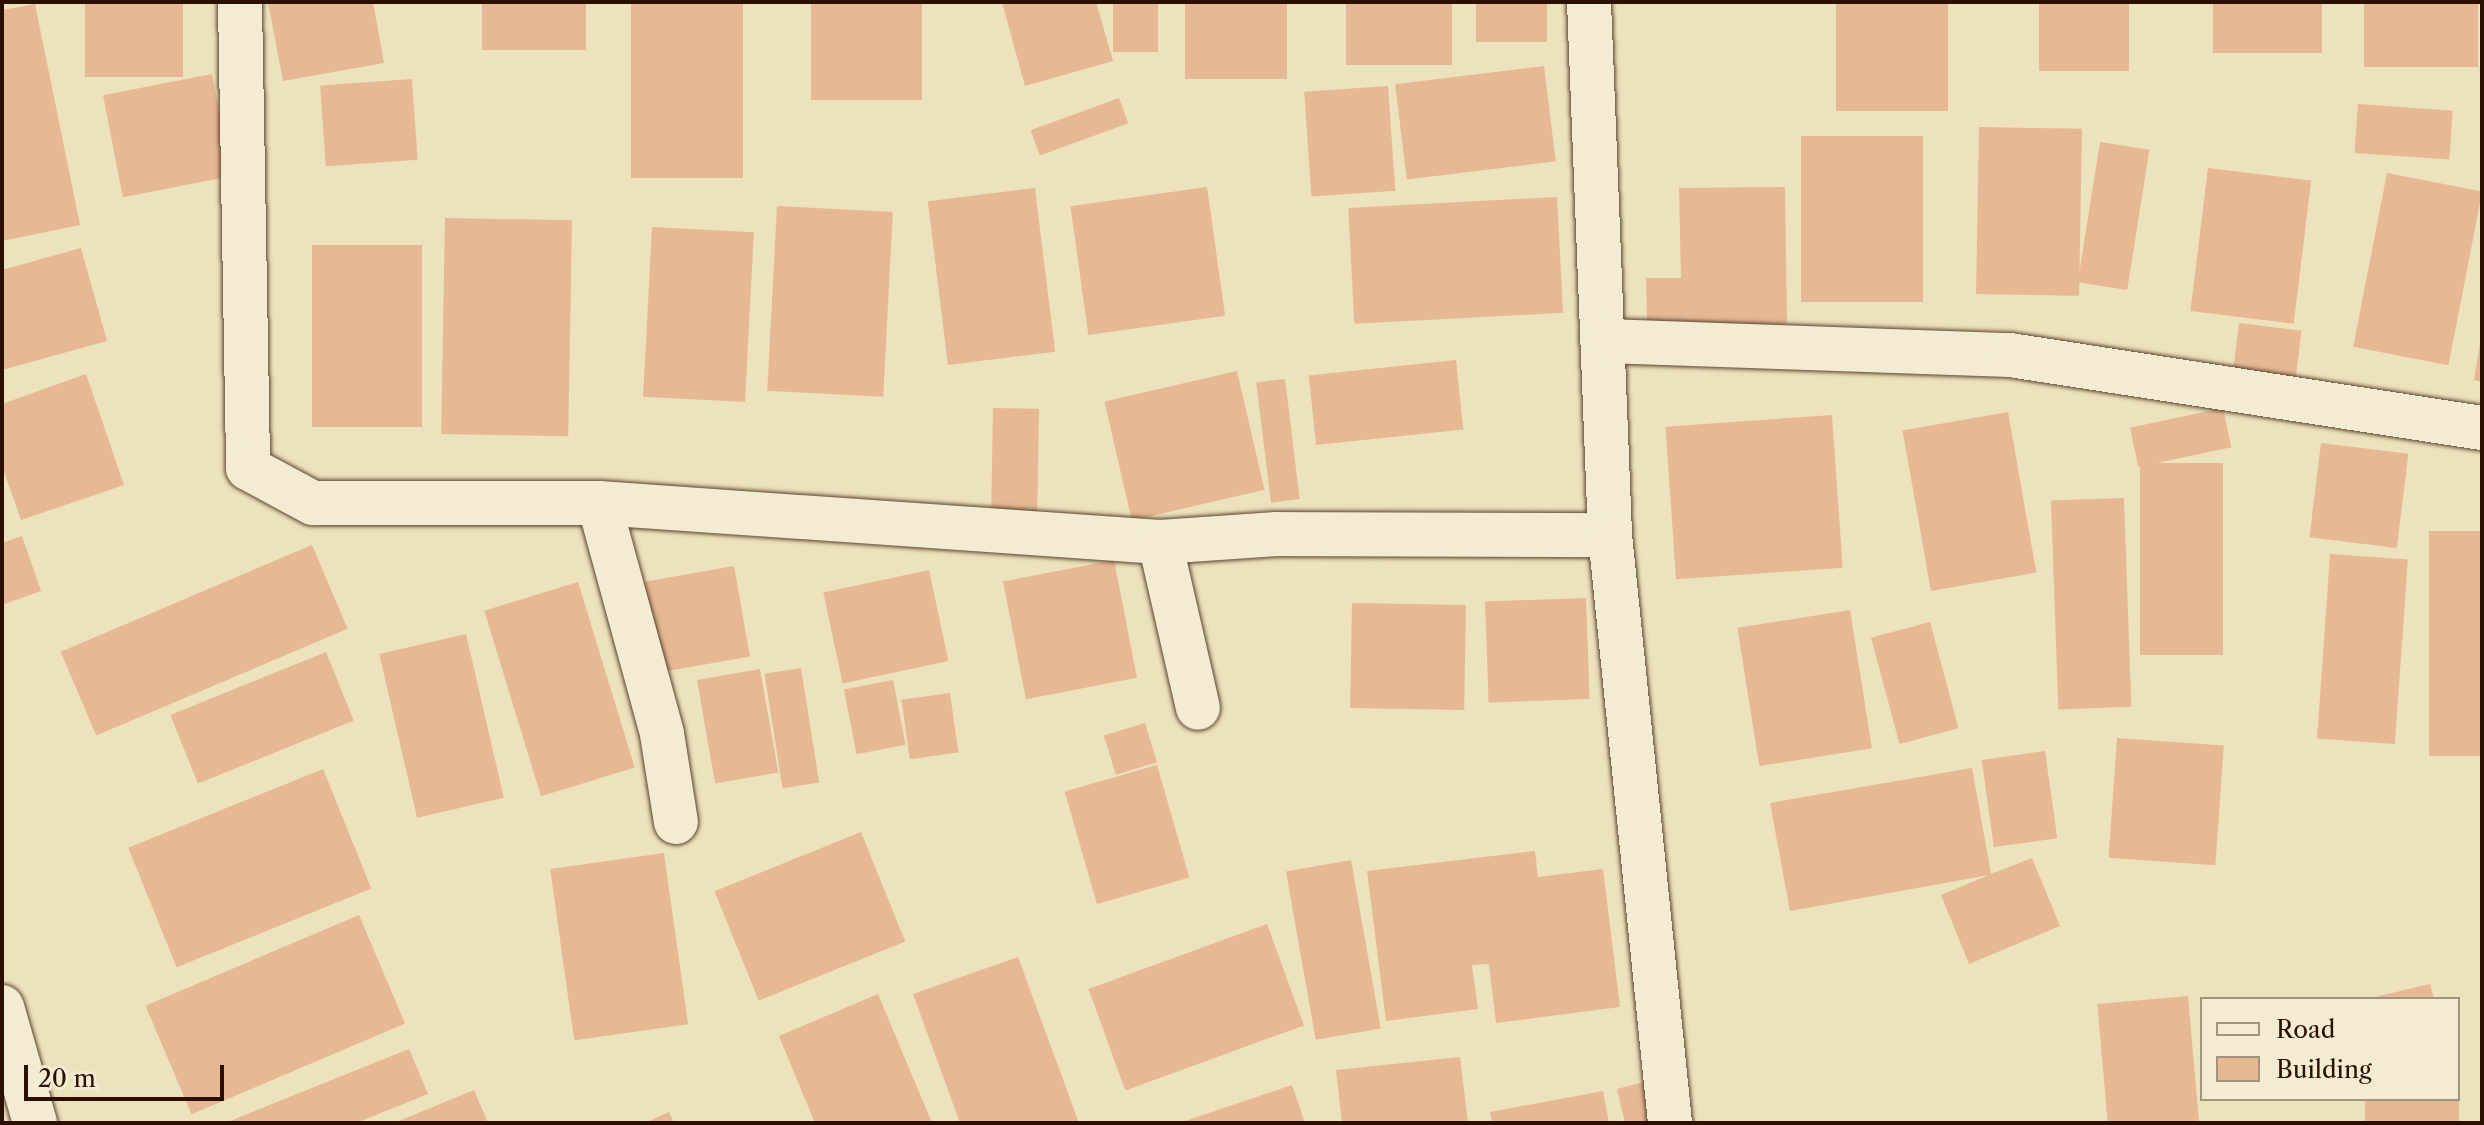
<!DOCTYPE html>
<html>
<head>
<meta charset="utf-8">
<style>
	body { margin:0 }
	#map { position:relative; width:2484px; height:1125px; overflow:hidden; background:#ece2bc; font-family:"Libre Caslon Text",serif }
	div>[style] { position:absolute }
	.building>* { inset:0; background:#e6b894; transform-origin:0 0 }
	.roads { filter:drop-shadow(0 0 2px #5b442f) drop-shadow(0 0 2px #5b442f) }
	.minor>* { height:44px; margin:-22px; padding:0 22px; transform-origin:22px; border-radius:22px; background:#f3ecd3 }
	span { translate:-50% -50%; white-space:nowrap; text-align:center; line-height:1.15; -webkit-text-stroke:7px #f3ecd3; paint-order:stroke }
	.frame { position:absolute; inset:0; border:4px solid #2b0f00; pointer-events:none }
	.legend { position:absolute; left:2200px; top:997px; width:260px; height:104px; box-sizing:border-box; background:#f3ecd3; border:2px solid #a3947f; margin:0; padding:10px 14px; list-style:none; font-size:24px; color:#2b0f00 }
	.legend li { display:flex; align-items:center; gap:16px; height:40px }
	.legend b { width:40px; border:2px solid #a3947f }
	.scale { position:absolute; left:24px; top:1065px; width:200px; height:36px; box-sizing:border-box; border:4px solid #2b0f00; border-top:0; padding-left:10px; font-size:24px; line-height:28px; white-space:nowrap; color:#2b0f00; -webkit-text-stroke:6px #f3ecd3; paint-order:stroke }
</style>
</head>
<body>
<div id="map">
	<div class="building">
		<div style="left:85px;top:2px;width:98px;height:75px"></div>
		<div style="clip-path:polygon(268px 2px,373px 2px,384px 63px,283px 81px)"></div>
		<div style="left:482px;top:2px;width:104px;height:48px"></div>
		<div style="left:631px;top:2px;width:112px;height:176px"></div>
		<div style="left:811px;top:2px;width:111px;height:98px"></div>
		<div style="clip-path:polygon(1002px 2px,1096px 2px,1113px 61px,1025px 86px)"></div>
		<div style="left:1113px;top:2px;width:45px;height:50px"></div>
		<div style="left:1185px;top:2px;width:102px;height:77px"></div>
		<div style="left:1346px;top:2px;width:106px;height:63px"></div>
		<div style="left:1476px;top:2px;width:71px;height:40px"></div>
		<div style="left:1836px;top:2px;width:112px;height:109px"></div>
		<div style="left:2039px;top:2px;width:90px;height:69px"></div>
		<div style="left:2213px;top:2px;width:109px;height:51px"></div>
		<div style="left:2364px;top:2px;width:114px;height:65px"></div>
		<div style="clip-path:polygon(35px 4px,80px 225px,2px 241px,2px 10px)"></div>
		<div style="left:1544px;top:66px;width:96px;height:150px;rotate:83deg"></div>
		<div style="left:212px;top:74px;width:104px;height:111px;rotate:79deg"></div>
		<div style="left:412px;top:79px;width:81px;height:92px;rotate:86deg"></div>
		<div style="left:1388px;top:86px;width:105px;height:84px;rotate:86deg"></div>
		<div style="left:1119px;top:98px;width:27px;height:94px;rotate:70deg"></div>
		<div style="left:2358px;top:104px;width:95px;height:49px;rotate:4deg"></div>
		<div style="left:1979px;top:127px;width:103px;height:167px;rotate:1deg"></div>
		<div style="left:1801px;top:136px;width:122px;height:166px"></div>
		<div style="left:2100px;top:142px;width:50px;height:142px;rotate:9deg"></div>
		<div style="left:2208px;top:168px;width:104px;height:144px;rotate:7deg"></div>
		<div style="left:2387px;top:173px;width:97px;height:177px;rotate:11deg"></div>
		<div style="left:1207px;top:187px;width:130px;height:138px;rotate:82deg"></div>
		<div style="clip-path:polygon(1785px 187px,1787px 324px,1647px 325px,1646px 278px,1681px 278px,1679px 188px)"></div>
		<div style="left:1035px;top:188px;width:165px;height:108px;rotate:83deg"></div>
		<div style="left:1557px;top:197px;width:116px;height:209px;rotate:87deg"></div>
		<div style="left:777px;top:206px;width:116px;height:185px;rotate:3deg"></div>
		<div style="left:445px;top:218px;width:127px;height:216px;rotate:1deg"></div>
		<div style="left:652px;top:227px;width:102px;height:170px;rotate:3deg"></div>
		<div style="left:312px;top:245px;width:110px;height:182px"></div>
		<div style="clip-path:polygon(81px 248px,107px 341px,2px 370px,2px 270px)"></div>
		<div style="left:2239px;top:323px;width:63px;height:47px;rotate:7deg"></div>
		<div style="clip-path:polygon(2480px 343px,2482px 343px,2482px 382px,2474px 380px)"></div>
		<div style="left:1456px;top:360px;width:70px;height:148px;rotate:84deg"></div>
		<div style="left:1237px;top:371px;width:122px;height:136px;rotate:77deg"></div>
		<div style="clip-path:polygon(86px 374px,124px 485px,21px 520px,2px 466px,2px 404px)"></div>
		<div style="left:1285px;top:379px;width:121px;height:29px;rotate:83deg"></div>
		<div style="left:993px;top:408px;width:46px;height:104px;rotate:1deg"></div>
		<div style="left:2223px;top:408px;width:40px;height:95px;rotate:78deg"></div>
		<div style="left:2008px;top:412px;width:163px;height:107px;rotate:80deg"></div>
		<div style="left:1832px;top:415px;width:153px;height:167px;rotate:86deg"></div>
		<div style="left:2321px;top:443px;width:88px;height:95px;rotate:7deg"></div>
		<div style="left:2223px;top:463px;width:192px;height:83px;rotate:90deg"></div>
		<div style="left:2124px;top:498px;width:209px;height:73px;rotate:88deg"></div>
		<div style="left:2482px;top:531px;width:225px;height:53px;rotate:90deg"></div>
		<div style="clip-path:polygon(22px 536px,41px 591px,2px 605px,2px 543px)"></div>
		<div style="left:312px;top:545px;width:91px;height:273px;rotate:67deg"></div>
		<div style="left:2330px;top:554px;width:78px;height:185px;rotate:4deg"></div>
		<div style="left:1114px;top:560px;width:120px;height:113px;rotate:79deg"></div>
		<div style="left:734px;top:566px;width:92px;height:92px;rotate:80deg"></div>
		<div style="left:929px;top:570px;width:93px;height:108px;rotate:78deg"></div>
		<div style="left:578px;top:582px;width:194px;height:98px;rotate:73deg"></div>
		<div style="left:1586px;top:598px;width:101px;height:101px;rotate:88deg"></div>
		<div style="left:1352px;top:603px;width:114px;height:105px;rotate:1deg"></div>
		<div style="left:1850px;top:610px;width:140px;height:114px;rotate:81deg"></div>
		<div style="left:1930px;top:622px;width:110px;height:61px;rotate:75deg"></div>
		<div style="left:466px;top:634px;width:168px;height:89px;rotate:77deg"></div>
		<div style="left:326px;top:652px;width:74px;height:168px;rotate:68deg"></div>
		<div style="left:801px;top:668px;width:116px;height:37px;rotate:81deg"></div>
		<div style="left:760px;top:669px;width:105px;height:64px;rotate:80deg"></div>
		<div style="left:893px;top:680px;width:66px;height:50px;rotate:79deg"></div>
		<div style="left:950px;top:693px;width:60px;height:49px;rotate:82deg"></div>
		<div style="left:1145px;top:723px;width:41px;height:43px;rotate:73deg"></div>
		<div style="left:2117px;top:738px;width:107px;height:120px;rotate:4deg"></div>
		<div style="left:2045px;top:751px;width:88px;height:64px;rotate:82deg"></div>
		<div style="left:1157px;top:765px;width:117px;height:96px;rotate:74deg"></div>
		<div style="clip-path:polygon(1972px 768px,1991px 874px,2032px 858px,2060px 926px,1969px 964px,1941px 895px,1989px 875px,1790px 911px,1770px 803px)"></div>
		<div style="left:323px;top:769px;width:129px;height:210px;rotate:68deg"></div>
		<div style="left:861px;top:832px;width:118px;height:158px;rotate:68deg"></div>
		<div style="clip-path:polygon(1535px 851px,1538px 877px,1603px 869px,1620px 1007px,1496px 1023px,1489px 964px,1472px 965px,1478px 1009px,1386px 1021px,1367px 871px)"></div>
		<div style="left:664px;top:853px;width:173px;height:115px;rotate:82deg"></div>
		<div style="left:1351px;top:860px;width:171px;height:66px;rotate:80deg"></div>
		<div style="left:359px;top:915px;width:118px;height:232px;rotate:67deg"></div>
		<div style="left:1267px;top:924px;width:108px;height:190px;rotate:70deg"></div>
		<div style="clip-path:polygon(1018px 957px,1079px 1123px,960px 1123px,913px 994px)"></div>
		<div style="clip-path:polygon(2430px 984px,2434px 999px,2371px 999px,2371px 998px)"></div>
		<div style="clip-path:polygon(878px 994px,932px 1123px,815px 1123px,779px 1036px)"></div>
		<div style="left:2188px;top:996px;width:127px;height:91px;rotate:85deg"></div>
		<div style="clip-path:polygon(409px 1049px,428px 1094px,356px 1123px,225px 1123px)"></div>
		<div style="clip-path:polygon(1460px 1057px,1468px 1123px,1342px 1123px,1336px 1070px)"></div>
		<div style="clip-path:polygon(1656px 1079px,1667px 1123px,1625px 1123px,1617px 1089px)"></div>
		<div style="clip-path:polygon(1292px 1085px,1305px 1123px,1182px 1123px,1182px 1122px)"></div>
		<div style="clip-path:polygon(474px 1090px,488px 1123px,394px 1123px)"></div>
		<div style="clip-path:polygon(1603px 1091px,1609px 1123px,1492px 1123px,1490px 1112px)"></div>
		<div style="left:2365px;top:1099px;width:94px;height:25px"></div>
		<div style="clip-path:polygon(669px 1112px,674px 1123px,645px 1123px)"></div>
	</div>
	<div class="roads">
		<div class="minor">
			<div style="left:240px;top:2px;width:466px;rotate:89deg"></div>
			<div style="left:248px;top:468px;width:74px;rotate:28.3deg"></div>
			<div style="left:313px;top:503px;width:286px"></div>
			<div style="left:599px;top:503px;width:562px;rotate:3.98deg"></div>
			<div style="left:1160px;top:542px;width:117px;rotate:-3.9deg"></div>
			<div style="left:1277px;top:534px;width:333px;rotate:0.2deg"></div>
			<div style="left:1589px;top:2px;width:533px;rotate:87.74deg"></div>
			<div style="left:1610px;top:535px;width:591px;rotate:84.17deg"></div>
			<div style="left:1606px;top:341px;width:404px;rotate:2deg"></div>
			<div style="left:2010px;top:355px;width:478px;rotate:8.8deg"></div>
			<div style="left:599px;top:503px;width:239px;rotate:74.7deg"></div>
			<div style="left:662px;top:734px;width:89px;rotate:81deg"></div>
			<div style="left:1160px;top:542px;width:170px;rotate:77.1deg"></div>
			<div style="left:2px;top:1007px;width:121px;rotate:74.1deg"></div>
		</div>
	</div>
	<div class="frame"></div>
	<ul class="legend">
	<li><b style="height:10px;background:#f3ecd3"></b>Road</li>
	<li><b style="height:22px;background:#e6b894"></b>Building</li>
	</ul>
	<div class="scale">20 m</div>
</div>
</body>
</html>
